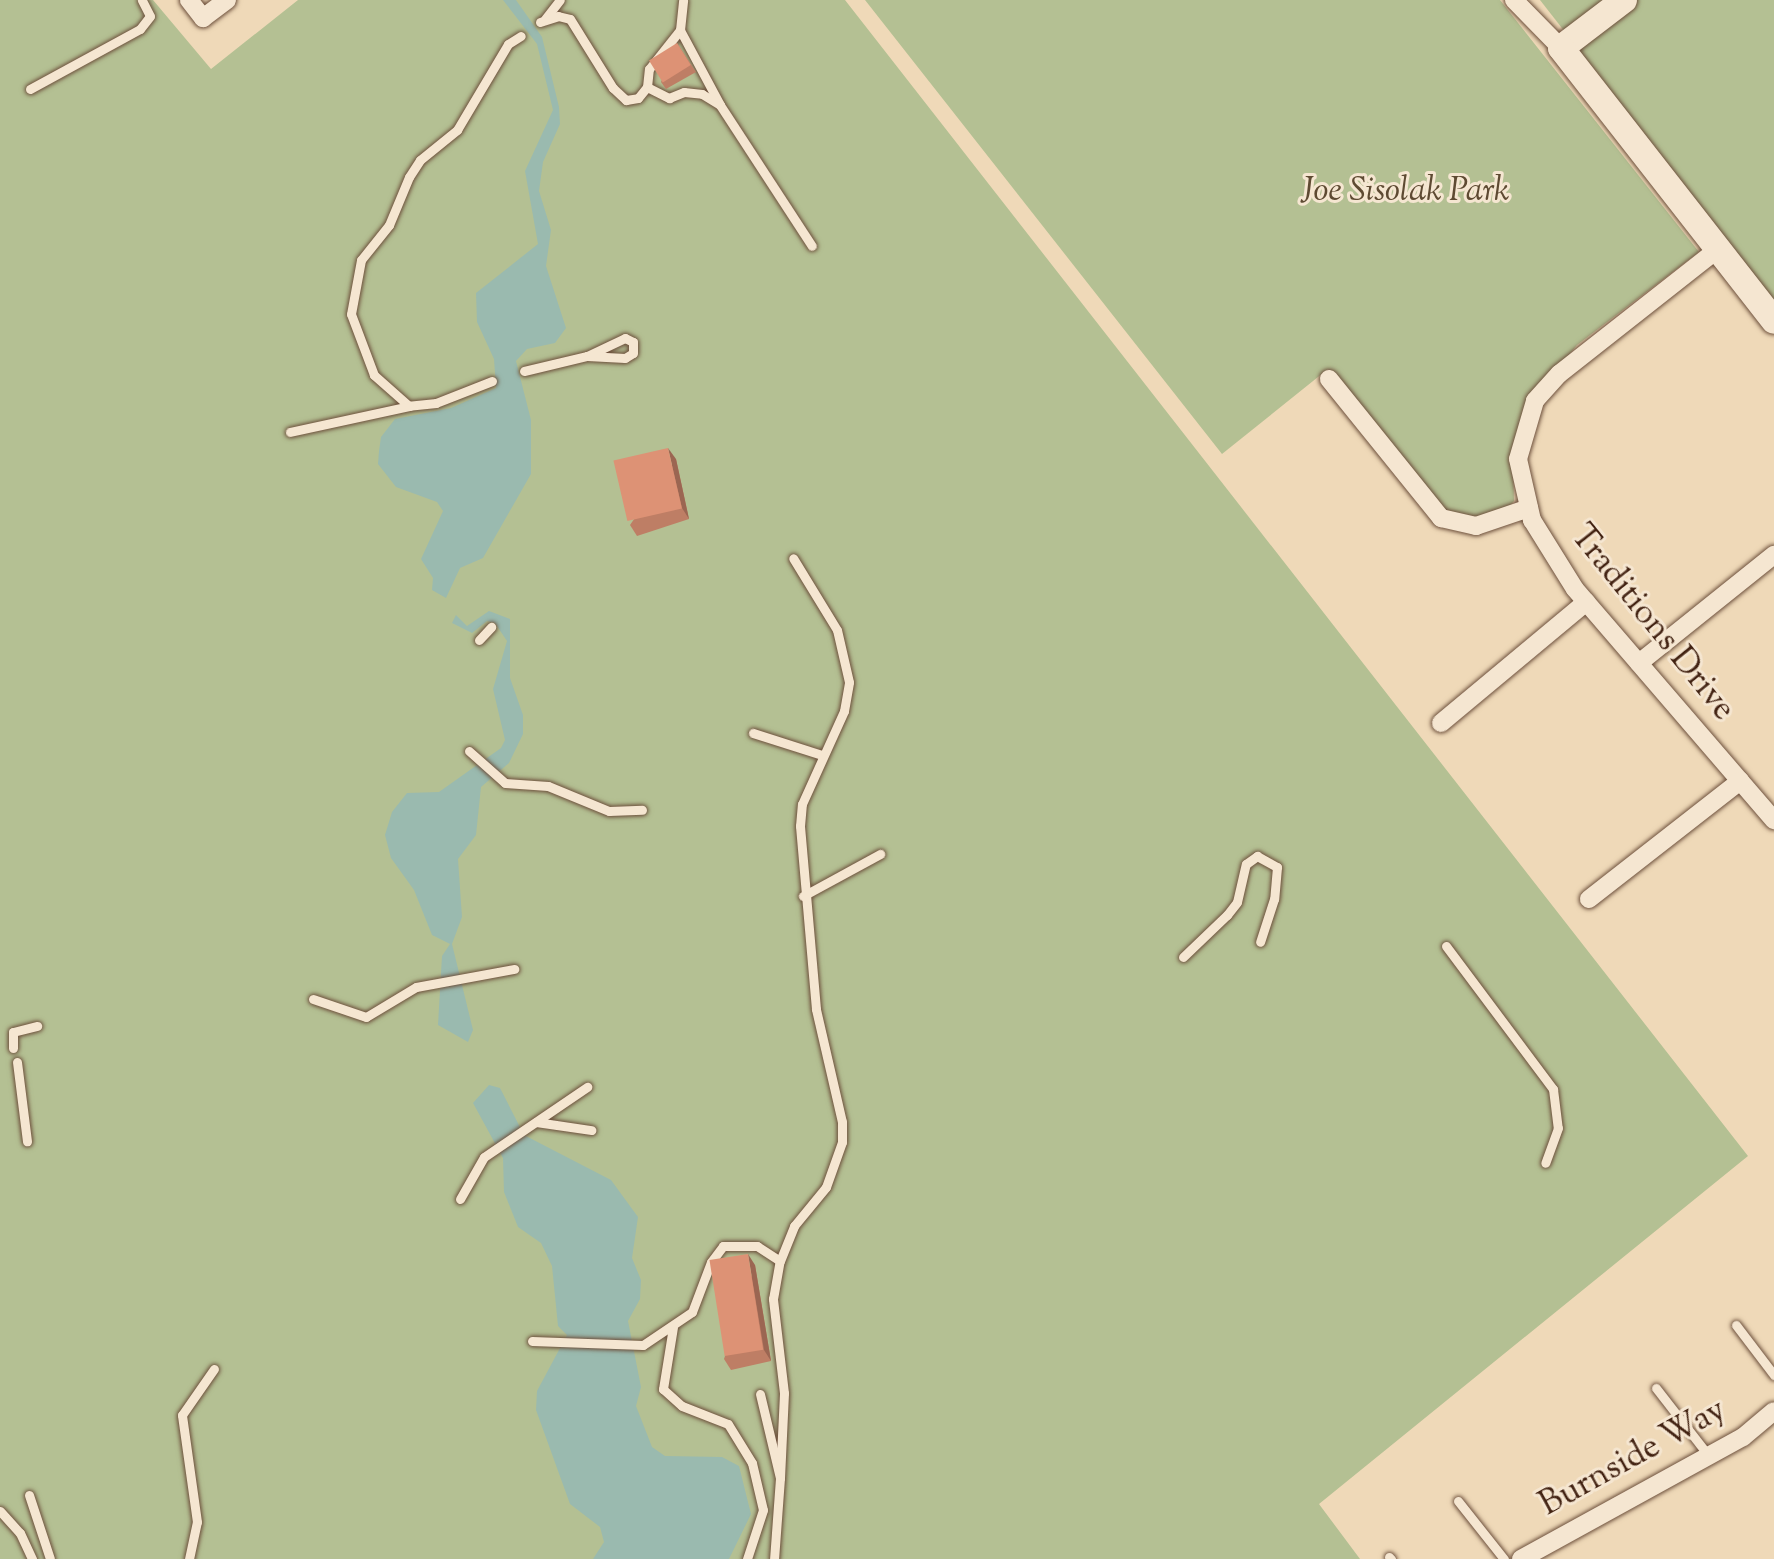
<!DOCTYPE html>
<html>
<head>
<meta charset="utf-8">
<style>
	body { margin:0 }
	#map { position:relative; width:1774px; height:1559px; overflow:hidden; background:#efd9b8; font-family:"Sorts Mill Goudy",serif }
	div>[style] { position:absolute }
	.green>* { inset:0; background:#b4c093 }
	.water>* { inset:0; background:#9abaaf }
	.roads { filter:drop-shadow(0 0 2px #6d503c) drop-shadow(0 0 2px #6d503c) }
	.lane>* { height:9px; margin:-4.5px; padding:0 4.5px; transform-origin:4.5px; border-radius:4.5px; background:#f5e6d1 }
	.street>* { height:18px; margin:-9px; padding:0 9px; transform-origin:9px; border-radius:9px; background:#f5e6d1 }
	.secondary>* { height:26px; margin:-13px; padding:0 13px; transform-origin:13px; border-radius:13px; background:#f5e6d1 }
	.wall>* { inset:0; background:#be7e65 }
	.shaded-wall>* { inset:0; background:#9b6652 }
	.building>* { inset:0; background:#dd9275; transform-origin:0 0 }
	span { translate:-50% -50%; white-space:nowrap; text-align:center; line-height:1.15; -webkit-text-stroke:6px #f5e6d1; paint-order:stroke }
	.park-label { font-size:34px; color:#5e4a32; font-style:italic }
	.street-label { font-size:34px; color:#422212 }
</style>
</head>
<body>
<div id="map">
	<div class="green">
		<div style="clip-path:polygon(0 0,153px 0,211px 69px,298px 0,845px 0,1748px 1156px,1319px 1504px,1360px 1559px,0 1559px)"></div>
		<div style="clip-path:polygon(865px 0,1500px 0,1699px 252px,1577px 345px,1528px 405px,1513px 460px,1514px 501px,1506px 510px,1478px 517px,1451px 513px,1432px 501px,1328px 369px,1222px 454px)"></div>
		<div style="clip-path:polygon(1540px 0,1774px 0,1774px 300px)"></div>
	</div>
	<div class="water">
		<div style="clip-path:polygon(503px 0,516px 0,542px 37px,559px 107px,560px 124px,543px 162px,539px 191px,551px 230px,546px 266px,566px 328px,555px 343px,527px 349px,516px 361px,531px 420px,531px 474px,483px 558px,460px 568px,446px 598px,432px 590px,433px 578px,421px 559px,443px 511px,437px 502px,396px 487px,378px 464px,379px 451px,381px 437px,395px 419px,451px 408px,496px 388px,494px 359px,477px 322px,476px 293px,538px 244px,525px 171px,553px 110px,537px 44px)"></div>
		<div style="clip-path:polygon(489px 611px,510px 619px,510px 678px,523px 715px,523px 734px,509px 763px,481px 787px,476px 835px,458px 859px,462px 917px,452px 944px,473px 1030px,468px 1042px,438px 1025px,442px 956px,450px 944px,432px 935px,414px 890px,391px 858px,385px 835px,392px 812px,407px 793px,439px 792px,501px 748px,505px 740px,493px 689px,507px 641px,495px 623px,487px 621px,472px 633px,452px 623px,456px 615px,467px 626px)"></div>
		<div style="clip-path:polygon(489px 1085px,500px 1088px,524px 1135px,611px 1180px,638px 1217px,632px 1258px,641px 1280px,640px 1299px,628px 1321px,641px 1387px,636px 1406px,652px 1447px,665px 1456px,722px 1457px,739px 1466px,751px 1514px,729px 1559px,593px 1559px,604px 1542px,600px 1527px,570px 1504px,536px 1410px,537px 1391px,567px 1335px,558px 1326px,552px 1266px,541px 1243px,518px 1227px,504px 1192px,503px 1158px,473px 1103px)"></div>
	</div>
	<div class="roads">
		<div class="lane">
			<div style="left:545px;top:19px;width:24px;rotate:-52deg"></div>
			<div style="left:540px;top:22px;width:19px;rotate:-18deg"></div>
			<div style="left:558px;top:16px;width:12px;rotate:14deg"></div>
			<div style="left:570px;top:19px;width:81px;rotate:58.1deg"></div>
			<div style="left:613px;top:88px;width:18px;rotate:43deg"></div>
			<div style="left:626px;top:100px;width:12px;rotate:-9deg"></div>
			<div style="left:638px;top:98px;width:14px;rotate:-51deg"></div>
			<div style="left:647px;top:87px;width:18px;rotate:-84deg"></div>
			<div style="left:649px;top:69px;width:50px;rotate:-51.5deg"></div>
			<div style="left:680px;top:30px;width:30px;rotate:-84deg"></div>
			<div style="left:680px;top:30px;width:85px;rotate:61.9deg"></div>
			<div style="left:647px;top:87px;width:25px;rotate:27deg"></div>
			<div style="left:669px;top:98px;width:16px;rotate:-22deg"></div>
			<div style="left:684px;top:92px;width:18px;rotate:6deg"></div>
			<div style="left:702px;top:94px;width:21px;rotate:31deg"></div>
			<div style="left:720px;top:105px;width:168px;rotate:56.9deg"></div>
			<div style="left:30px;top:89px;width:125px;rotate:-28.6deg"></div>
			<div style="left:140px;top:29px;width:16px;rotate:-52deg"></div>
			<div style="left:150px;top:16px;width:18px;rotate:-117deg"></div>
			<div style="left:524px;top:371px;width:65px;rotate:-13.4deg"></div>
			<div style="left:587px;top:356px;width:38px;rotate:3deg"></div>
			<div style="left:625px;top:358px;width:9px;rotate:-32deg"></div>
			<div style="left:633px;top:353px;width:11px;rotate:-90deg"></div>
			<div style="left:633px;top:342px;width:9px;rotate:-153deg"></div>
			<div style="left:625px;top:338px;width:42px;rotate:154.7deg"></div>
			<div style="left:492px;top:381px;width:60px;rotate:158.6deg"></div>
			<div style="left:436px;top:403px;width:27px;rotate:174deg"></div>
			<div style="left:409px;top:406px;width:47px;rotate:-138.5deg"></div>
			<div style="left:374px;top:375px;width:65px;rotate:-110.7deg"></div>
			<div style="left:351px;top:314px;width:55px;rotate:-79.5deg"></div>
			<div style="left:361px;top:260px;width:45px;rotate:-51.3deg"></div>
			<div style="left:389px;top:225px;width:52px;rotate:-67.4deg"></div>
			<div style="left:409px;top:177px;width:20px;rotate:-57deg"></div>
			<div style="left:420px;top:160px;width:48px;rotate:-39deg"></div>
			<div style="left:457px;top:130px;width:100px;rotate:-59.3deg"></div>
			<div style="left:508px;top:44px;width:15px;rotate:-32deg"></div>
			<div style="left:290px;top:432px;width:122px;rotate:-12.3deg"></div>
			<div style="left:479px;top:640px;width:18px;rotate:-47deg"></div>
			<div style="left:753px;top:733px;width:72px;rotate:17.7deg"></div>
			<div style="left:469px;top:751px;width:48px;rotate:41.6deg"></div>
			<div style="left:505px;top:783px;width:43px;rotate:4deg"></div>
			<div style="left:548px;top:786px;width:66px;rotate:22.3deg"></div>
			<div style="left:609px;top:811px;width:33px;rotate:-2deg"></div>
			<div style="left:803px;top:896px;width:88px;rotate:-28.6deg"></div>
			<div style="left:1446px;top:946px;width:179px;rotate:53.2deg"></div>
			<div style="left:1553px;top:1089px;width:39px;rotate:83deg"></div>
			<div style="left:1558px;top:1128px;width:37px;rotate:110deg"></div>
			<div style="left:1183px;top:957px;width:61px;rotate:-43.7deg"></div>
			<div style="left:1227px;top:915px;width:16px;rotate:-52deg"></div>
			<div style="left:1237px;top:902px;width:39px;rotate:-77deg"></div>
			<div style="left:1246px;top:864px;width:14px;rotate:-36deg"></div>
			<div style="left:1257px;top:856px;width:23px;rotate:29deg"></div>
			<div style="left:1277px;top:867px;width:32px;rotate:95deg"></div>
			<div style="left:1274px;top:899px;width:45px;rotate:108deg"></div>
			<div style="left:313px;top:999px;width:56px;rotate:18.8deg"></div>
			<div style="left:366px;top:1017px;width:58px;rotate:-31deg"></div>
			<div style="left:416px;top:987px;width:100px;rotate:-10.4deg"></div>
			<div style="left:13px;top:1048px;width:16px;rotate:-90deg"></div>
			<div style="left:13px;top:1032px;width:25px;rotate:-14deg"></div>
			<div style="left:17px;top:1062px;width:80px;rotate:82.8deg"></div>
			<div style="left:536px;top:1122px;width:56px;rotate:8.3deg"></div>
			<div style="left:460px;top:1199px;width:48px;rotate:-60.3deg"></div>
			<div style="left:484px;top:1157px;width:125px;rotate:-34.2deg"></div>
			<div style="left:1736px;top:1325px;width:63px;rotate:52.8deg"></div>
			<div style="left:673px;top:1327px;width:63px;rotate:99.2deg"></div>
			<div style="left:663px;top:1389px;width:25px;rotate:42deg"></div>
			<div style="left:682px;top:1406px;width:49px;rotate:21.4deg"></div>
			<div style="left:728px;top:1424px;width:46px;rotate:58.4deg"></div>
			<div style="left:752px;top:1463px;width:48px;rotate:76.8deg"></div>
			<div style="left:763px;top:1510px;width:52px;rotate:108.1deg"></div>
			<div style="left:532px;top:1341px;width:111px;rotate:2.1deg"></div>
			<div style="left:643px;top:1345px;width:59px;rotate:-34deg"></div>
			<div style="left:692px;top:1312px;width:53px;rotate:-69.2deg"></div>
			<div style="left:711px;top:1262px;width:20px;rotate:-53deg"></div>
			<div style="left:723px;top:1246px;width:34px"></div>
			<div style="left:757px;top:1246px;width:27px;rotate:33deg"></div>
			<div style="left:1656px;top:1388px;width:86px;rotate:52.1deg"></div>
			<div style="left:760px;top:1394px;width:86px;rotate:76.6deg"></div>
			<div style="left:780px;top:1478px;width:81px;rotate:94.2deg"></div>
			<div style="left:780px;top:1478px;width:85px;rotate:-87.3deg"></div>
			<div style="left:784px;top:1393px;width:95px;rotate:-96.7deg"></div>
			<div style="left:773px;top:1299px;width:39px;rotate:-80deg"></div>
			<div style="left:780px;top:1261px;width:38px;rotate:-68deg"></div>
			<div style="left:794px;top:1226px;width:50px;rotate:-50.6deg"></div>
			<div style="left:826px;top:1187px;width:48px;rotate:-70.4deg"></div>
			<div style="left:842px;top:1142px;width:20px;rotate:-90deg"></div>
			<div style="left:842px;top:1122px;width:116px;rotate:-103deg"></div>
			<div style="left:816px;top:1009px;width:184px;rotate:-95deg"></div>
			<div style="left:800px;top:826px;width:22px;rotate:-85deg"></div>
			<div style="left:802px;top:804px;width:102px;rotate:-65.7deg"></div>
			<div style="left:844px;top:711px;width:29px;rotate:-80deg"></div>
			<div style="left:849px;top:682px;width:53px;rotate:-103deg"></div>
			<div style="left:837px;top:630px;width:84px;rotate:-121.4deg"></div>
			<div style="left:29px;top:1495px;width:67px;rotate:71.8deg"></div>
			<div style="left:1458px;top:1501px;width:74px;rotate:51.6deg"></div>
			<div style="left:0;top:1511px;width:30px;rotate:48deg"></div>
			<div style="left:20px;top:1533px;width:29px;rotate:65deg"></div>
			<div style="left:1389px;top:1557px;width:3px;rotate:45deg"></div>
			<div style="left:189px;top:1559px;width:38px;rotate:-78deg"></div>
			<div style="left:197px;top:1522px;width:108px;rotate:-98deg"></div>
			<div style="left:182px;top:1415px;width:56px;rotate:-55.2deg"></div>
		</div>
		<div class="street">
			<div style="left:189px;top:0;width:23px;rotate:52deg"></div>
			<div style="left:203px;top:18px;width:30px;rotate:-37deg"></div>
			<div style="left:1514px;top:0;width:67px;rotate:45.6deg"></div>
			<div style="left:1718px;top:249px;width:202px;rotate:141.8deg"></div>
			<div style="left:1559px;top:374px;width:36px;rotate:132deg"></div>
			<div style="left:1535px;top:401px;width:60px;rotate:106.3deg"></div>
			<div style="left:1518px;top:459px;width:63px;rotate:77.1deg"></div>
			<div style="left:1532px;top:520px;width:81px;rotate:58.1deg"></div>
			<div style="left:1575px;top:589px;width:305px;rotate:49.3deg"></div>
			<div style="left:1329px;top:379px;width:179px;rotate:51.1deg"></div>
			<div style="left:1441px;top:518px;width:36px;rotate:13deg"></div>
			<div style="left:1476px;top:526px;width:56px;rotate:-18.8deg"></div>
			<div style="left:1639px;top:663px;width:173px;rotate:-38.7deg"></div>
			<div style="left:1441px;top:723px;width:189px;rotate:-39.8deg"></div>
			<div style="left:1589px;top:899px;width:192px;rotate:-38deg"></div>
			<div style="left:1521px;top:1559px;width:253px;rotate:-28.8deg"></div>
			<div style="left:1743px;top:1437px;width:40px;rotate:-40deg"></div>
		</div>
		<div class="secondary">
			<div style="left:1624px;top:0;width:79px;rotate:142.7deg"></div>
			<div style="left:1561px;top:48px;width:346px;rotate:52deg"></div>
		</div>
	</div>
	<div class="wall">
		<div style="clip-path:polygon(677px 43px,696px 72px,666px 89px,661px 82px)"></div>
		<div style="clip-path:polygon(676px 459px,689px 519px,637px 536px,630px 525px)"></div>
		<div style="clip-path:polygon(755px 1265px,771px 1361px,731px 1370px,724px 1359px)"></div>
	</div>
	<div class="shaded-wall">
		<div style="clip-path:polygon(668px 448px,676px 459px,689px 519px,682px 508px)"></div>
		<div style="clip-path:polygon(748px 1254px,755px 1265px,771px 1361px,764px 1350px)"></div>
	</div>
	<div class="building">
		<div style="left:677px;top:43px;width:26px;height:33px;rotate:58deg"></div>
		<div style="left:668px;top:448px;width:62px;height:56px;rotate:77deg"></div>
		<div style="left:748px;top:1254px;width:97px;height:39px;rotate:81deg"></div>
	</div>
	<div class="park-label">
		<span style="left:1405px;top:192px">Joe Sisolak Park</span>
	</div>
	<div class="street-label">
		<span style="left:1652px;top:623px;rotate:51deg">Traditions Drive</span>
		<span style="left:1633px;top:1458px;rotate:-29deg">Burnside Way</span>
	</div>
</div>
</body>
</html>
